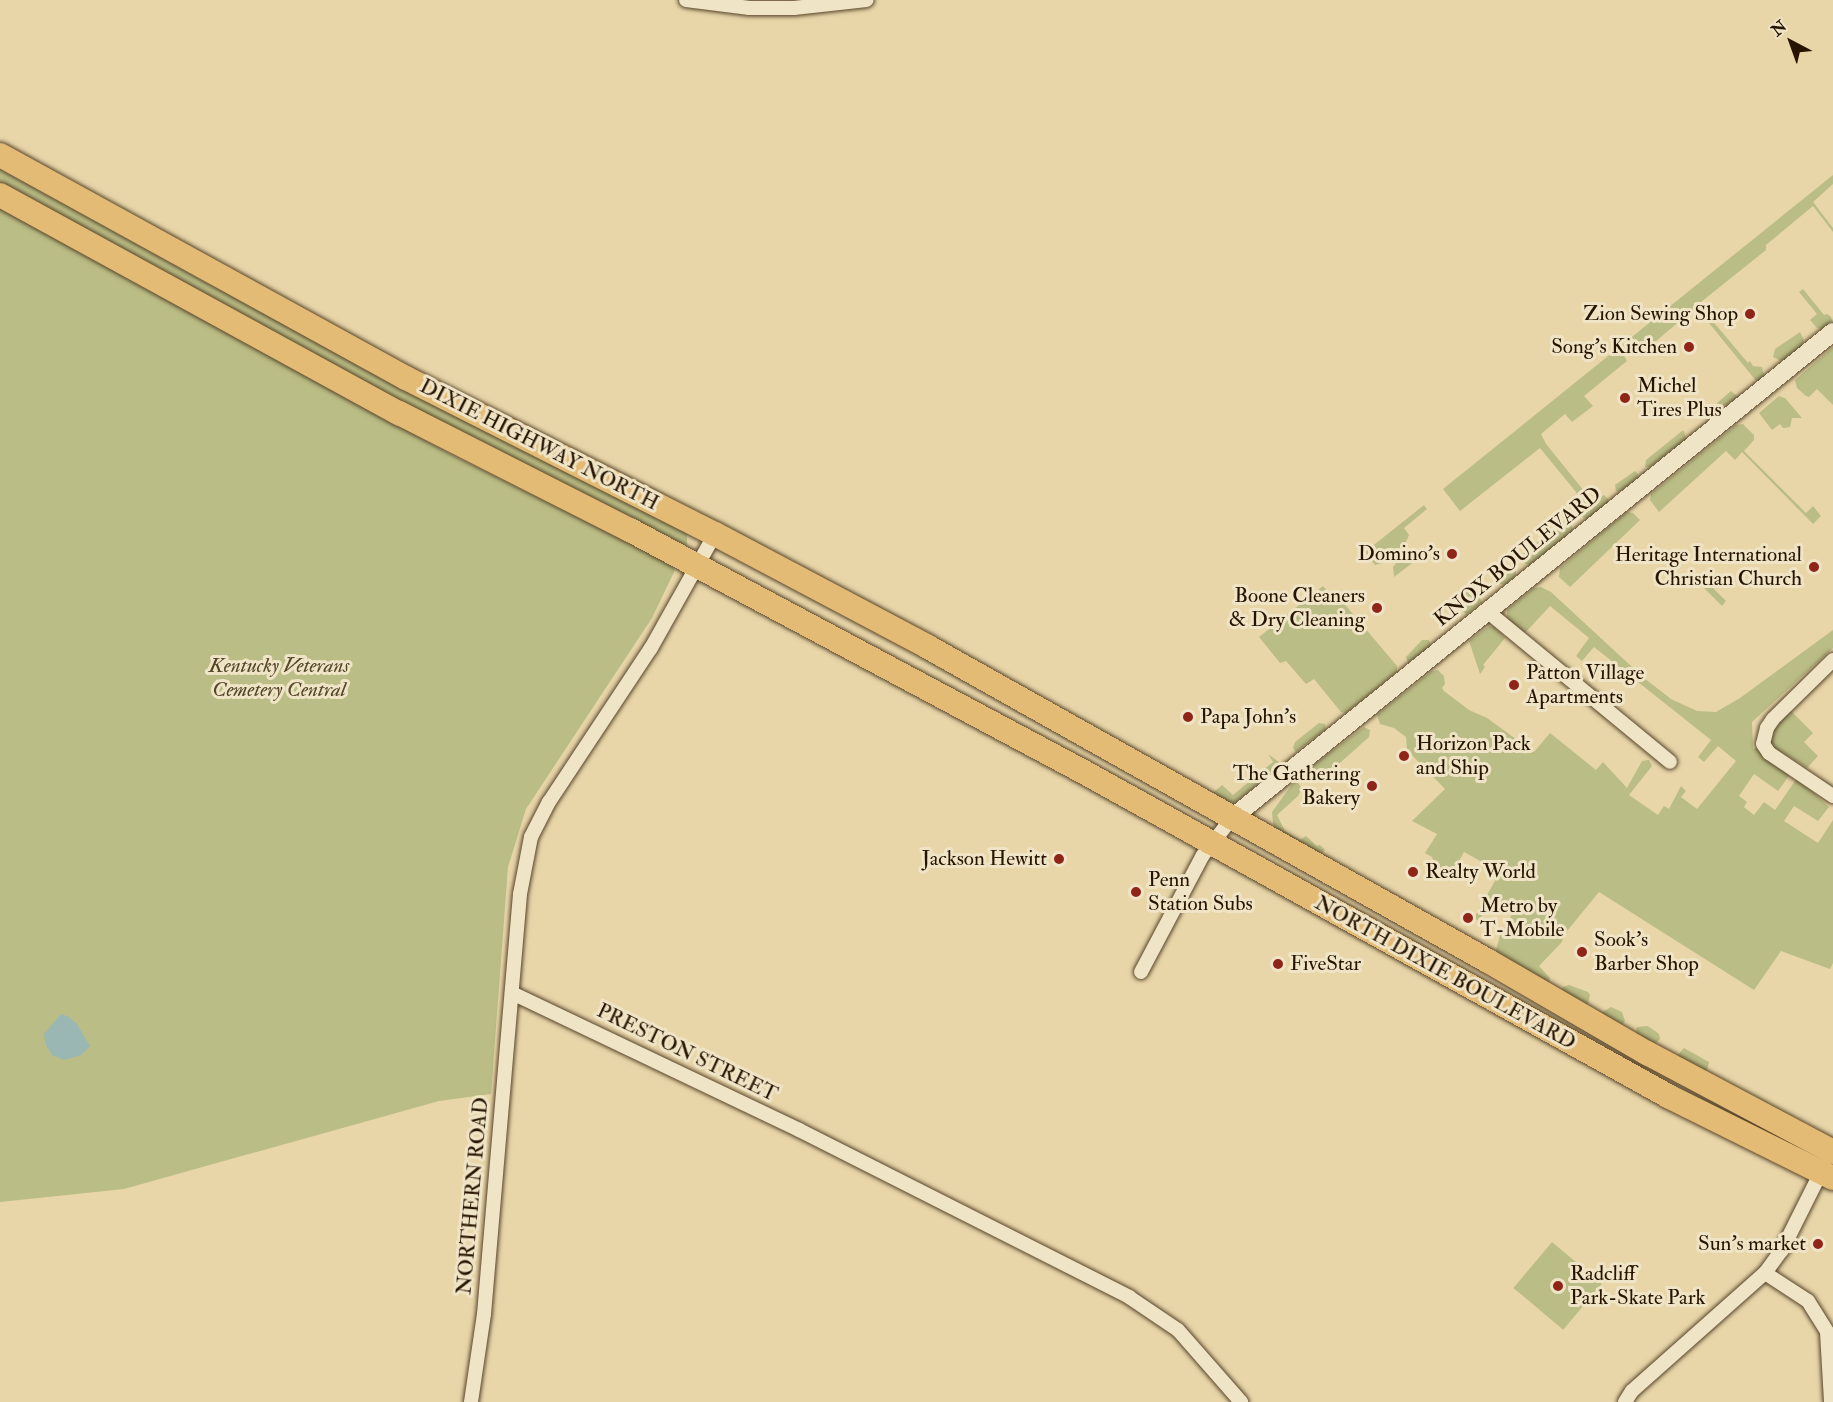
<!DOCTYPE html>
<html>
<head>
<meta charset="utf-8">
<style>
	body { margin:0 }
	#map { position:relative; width:1833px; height:1402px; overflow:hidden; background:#e8d6a9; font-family:"IM FELL Double Pica",serif }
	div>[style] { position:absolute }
	.green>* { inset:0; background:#babd85; transform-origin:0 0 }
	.water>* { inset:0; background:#9bb7b3 }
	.roads { filter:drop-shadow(0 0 2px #57442a) drop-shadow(0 0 2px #57442a) }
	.street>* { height:14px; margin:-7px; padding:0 7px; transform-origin:7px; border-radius:7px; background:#f0e4c7 }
	.secondary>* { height:18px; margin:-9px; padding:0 9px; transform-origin:9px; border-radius:9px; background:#f0e4c7 }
	.highway>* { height:24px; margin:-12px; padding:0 12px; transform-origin:12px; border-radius:12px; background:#e4bb74 }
	.dots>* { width:16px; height:16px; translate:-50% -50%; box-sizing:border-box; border:3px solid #f0e4c7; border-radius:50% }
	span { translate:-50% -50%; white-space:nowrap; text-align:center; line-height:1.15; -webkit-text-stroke:6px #f0e4c7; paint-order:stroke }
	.poi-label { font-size:21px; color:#271400 }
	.right { translate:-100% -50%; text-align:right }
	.left { translate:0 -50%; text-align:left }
	.street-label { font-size:21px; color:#271400 }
	.park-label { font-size:21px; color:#534728; font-style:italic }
	.north { position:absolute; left:1761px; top:12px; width:60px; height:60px; -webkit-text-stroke:4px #f0e4c7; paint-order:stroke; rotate:319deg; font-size:16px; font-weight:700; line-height:24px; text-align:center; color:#271400 }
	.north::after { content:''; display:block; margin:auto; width:21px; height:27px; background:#271400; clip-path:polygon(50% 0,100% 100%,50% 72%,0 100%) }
</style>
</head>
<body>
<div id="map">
	<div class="green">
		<div style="clip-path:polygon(0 169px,198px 278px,683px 527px,687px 534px,687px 544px,684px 547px,473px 443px,0 184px)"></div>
		<div style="clip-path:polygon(1833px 175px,1833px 184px,1813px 202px,1833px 228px,1833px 232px,1813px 206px,1766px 245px,1766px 250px,1701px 302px,1706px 310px,1705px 312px,1748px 363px,1750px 361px,1753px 366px,1762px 367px,1764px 376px,1757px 382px,1696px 307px,1648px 348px,1646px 352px,1633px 347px,1623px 354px,1627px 361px,1584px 396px,1593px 406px,1572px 422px,1565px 414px,1541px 434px,1546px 444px,1593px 502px,1604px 495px,1608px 499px,1608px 503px,1588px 519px,1584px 518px,1577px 511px,1585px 503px,1540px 448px,1460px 511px,1443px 489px)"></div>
		<div style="clip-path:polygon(0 208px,450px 454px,668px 562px,675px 570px,652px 618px,526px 809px,508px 867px,491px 1094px,439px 1101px,124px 1189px,0 1202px)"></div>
		<div style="clip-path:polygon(1803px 289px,1824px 315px,1827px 314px,1831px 317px,1832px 321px,1822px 329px,1817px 328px,1810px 320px,1817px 314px,1799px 292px)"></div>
		<div style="clip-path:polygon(1800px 332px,1804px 340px,1802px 346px,1783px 362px,1773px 357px,1775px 349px)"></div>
		<div style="clip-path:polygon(1833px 347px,1833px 405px,1817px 389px,1809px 397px,1806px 396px,1797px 388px,1795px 380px)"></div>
		<div style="clip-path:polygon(1731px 391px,1738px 397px,1720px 409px,1717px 403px)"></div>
		<div style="clip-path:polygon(1779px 396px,1785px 398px,1802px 418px,1792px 418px,1790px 427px,1783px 428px,1780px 424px,1772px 430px,1759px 413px)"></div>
		<div style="clip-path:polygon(1743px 424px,1754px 435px,1754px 440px,1744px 451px,1806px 513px,1813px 506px,1821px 516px,1813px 524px,1742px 452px,1735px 460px,1726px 451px,1659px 512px,1650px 500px,1651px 494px,1736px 425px)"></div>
		<div style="clip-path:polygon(1682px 431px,1684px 431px,1686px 439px,1650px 467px,1645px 467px,1646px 460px)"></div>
		<div style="clip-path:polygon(1635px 471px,1638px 474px,1637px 479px,1619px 492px,1616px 491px,1615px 485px)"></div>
		<div style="clip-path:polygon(1424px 505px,1427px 509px,1404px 528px,1409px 535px,1405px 544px,1382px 563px,1375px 565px,1365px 552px)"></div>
		<div style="clip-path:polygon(1627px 512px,1633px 513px,1640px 520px,1570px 587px,1559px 577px,1560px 568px)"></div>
		<div style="clip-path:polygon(1567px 519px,1571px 522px,1573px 531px,1530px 565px,1523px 563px,1521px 555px)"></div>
		<div style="clip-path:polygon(1419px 551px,1424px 554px,1394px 577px,1393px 567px,1397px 562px,1412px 552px)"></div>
		<div style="clip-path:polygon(1511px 565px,1516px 570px,1516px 575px,1506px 585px,1500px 584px,1497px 576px)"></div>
		<div style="clip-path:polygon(1704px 583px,1708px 583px,1726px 601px,1722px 606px,1702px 586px)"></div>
		<div style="clip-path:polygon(1323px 586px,1332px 597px,1336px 594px,1397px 666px,1397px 672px,1346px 713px,1341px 712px,1314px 679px,1306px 684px,1286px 661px,1280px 663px,1259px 637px)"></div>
		<div style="clip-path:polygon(1541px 587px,1551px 592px,1644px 678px,1671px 699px,1697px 711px,1716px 712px,1740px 698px,1833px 630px,1833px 648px,1752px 722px,1753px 749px,1758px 747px,1791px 773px,1778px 791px,1754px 774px,1739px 796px,1747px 802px,1744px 807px,1754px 815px,1764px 802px,1775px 810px,1797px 778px,1829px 807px,1818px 821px,1794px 806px,1784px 821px,1818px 843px,1833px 820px,1833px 963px,1830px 969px,1781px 951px,1754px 990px,1599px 892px,1567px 931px,1561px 943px,1539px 966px,1550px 978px,1549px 983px,1498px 957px,1496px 950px,1500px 935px,1514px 911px,1500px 900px,1495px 907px,1483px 913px,1479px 921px,1474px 918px,1500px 872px,1464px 852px,1454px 870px,1446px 865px,1443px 871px,1438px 870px,1432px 857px,1425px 853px,1437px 834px,1412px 821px,1445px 789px,1407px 750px,1406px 737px,1394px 728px,1380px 724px,1377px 715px,1432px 671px,1438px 670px,1444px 676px,1445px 684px,1442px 688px,1444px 691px,1469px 710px,1487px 718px,1534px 752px,1550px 733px,1596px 770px,1603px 762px,1627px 788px,1642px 761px,1649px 760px,1652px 766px,1629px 795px,1658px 815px,1664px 806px,1669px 809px,1681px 786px,1686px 791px,1681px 797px,1697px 809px,1736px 761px,1718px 746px,1704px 762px,1698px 757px,1711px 740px,1594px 647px,1582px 661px,1576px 656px,1589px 638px,1550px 606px,1525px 633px,1507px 620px,1507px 610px,1534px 588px)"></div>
		<div style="clip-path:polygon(1471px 588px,1475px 589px,1482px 602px,1466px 615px,1457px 601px,1461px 593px)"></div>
		<div style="clip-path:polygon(1489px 626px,1494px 627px,1505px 638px,1483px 665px,1485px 667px,1480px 674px,1469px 641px)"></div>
		<div style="clip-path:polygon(1422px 640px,1429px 640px,1431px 646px,1408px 663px,1406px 657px)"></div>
		<div style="clip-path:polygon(1790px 710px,1813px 733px,1804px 742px,1818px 756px,1807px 768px,1769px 744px,1769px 737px,1776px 724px)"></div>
		<div style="clip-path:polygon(1319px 723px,1325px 724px,1326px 729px,1296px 752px,1293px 748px,1295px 742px)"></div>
		<div style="clip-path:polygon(1364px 727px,1370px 730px,1369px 737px,1323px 778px,1316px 776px,1312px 768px,1314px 765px)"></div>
		<div style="clip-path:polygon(1268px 754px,1279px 762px,1278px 767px,1236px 802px,1225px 803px,1213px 793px,1222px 785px,1233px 795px,1273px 762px)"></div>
		<div style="clip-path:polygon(1297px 782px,1302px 788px,1298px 796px,1277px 815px,1285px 831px,1300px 840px,1306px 836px,1317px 846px,1320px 845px,1325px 850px,1322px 853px,1330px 858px,1328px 862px,1277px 830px,1273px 824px,1272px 812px,1293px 783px)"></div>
		<div style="clip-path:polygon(1569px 985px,1588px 992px,1590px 995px,1588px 1004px,1586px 1006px,1561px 992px,1563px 987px)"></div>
		<div style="clip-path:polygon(1611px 1007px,1622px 1012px,1625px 1021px,1623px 1024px,1619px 1026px,1601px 1013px)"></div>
		<div style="clip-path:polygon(1648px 1026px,1659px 1034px,1660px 1039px,1653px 1046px,1635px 1035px,1637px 1027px)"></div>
		<div style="clip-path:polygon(1684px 1048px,1709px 1062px,1707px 1070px,1703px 1071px,1676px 1057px)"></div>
		<div style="left:1552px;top:1242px;width:65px;height:60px;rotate:40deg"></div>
	</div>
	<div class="water">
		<div style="clip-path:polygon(61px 1014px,69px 1017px,77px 1024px,90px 1046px,81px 1055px,64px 1060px,52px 1055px,46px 1045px,44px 1034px)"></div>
	</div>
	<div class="roads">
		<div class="street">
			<div style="left:686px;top:0;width:64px;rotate:7.2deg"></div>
			<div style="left:749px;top:8px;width:45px"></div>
			<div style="left:794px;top:8px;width:73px;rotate:-6.3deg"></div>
			<div style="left:1487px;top:611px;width:237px;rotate:39.5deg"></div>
			<div style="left:1833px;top:660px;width:84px;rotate:135.5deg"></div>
			<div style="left:1773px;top:719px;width:11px;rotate:124deg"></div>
			<div style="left:1767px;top:728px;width:16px;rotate:104deg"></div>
			<div style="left:1763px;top:744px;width:11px;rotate:56deg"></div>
			<div style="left:1769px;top:753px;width:77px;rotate:33.9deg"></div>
			<div style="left:1141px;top:972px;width:132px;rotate:-62.1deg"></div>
			<div style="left:1203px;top:855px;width:47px;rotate:-51.9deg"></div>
			<div style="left:512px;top:993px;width:318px;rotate:25.5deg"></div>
			<div style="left:799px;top:1130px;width:370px;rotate:26.8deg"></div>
			<div style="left:1129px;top:1297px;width:59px;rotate:34deg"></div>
			<div style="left:1178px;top:1330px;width:96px;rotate:48.8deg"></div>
			<div style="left:1765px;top:1273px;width:51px;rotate:33.1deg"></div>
			<div style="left:1808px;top:1301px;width:36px;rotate:58deg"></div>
			<div style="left:1827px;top:1332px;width:70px;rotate:86.7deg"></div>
			<div style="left:471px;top:1402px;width:89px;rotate:-81.6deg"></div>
			<div style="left:484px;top:1314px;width:422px;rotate:-85.1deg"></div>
			<div style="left:520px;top:894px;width:58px;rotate:-79.1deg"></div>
			<div style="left:531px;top:837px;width:39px;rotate:-63deg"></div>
			<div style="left:549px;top:802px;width:185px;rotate:-56.5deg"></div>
			<div style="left:651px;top:648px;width:131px;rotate:-60.7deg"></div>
			<div style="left:1625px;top:1402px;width:13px;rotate:-58deg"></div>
			<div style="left:1632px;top:1391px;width:178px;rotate:-41.6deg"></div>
			<div style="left:1765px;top:1273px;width:29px;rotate:-54deg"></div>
			<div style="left:1782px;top:1250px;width:94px;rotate:-63.4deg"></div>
		</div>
		<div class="secondary">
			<div style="left:1232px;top:818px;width:773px;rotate:-38.96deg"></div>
		</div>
		<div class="highway">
			<div style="left:0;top:155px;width:463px;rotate:28.8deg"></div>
			<div style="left:406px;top:378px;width:346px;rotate:26.8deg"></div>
			<div style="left:715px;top:534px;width:241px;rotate:27.9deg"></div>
			<div style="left:928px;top:647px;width:642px;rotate:29.28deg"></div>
			<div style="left:1488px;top:961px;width:184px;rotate:30.1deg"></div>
			<div style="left:1647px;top:1053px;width:211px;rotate:28deg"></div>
			<div style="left:0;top:195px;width:455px;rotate:28.7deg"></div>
			<div style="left:399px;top:413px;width:259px;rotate:26.9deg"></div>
			<div style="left:630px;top:530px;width:512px;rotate:28.07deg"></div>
			<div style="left:1082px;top:771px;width:670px;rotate:29.01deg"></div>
			<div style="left:1668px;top:1096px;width:184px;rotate:26.4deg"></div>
		</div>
	</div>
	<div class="dots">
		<div style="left:1750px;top:314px;background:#8f2418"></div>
		<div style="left:1689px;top:347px;background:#8f2418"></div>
		<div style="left:1625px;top:398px;background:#8f2418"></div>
		<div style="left:1452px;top:554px;background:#8f2418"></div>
		<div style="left:1814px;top:567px;background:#8f2418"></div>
		<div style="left:1377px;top:608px;background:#8f2418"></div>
		<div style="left:1514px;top:685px;background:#8f2418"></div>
		<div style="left:1188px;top:717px;background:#8f2418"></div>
		<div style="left:1404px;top:756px;background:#8f2418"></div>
		<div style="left:1372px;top:786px;background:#8f2418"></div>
		<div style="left:1059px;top:859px;background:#8f2418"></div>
		<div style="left:1413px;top:872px;background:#8f2418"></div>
		<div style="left:1136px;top:892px;background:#8f2418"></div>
		<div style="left:1468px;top:918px;background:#8f2418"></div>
		<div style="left:1582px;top:952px;background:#8f2418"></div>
		<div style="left:1278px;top:964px;background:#8f2418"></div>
		<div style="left:1818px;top:1244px;background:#8f2418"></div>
		<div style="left:1558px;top:1286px;background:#8f2418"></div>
	</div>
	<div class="poi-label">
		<span class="right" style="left:1738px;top:314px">Zion Sewing Shop</span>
		<span class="right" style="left:1677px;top:347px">Song's Kitchen</span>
		<span class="left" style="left:1637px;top:398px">Michel<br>Tires Plus</span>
		<span class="right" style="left:1440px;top:554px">Domino's</span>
		<span class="right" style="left:1802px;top:567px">Heritage International<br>Christian Church</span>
		<span class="right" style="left:1365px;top:608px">Boone Cleaners<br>&amp; Dry Cleaning</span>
		<span class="left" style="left:1526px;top:685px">Patton Village<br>Apartments</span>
		<span class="left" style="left:1200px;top:717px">Papa John's</span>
		<span class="left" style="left:1416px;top:756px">Horizon Pack<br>and Ship</span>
		<span class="right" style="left:1360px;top:786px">The Gathering<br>Bakery</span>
		<span class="right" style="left:1047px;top:859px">Jackson Hewitt</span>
		<span class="left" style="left:1425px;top:872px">Realty World</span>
		<span class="left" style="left:1148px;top:892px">Penn<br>Station Subs</span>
		<span class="left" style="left:1480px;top:918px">Metro by<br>T-Mobile</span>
		<span class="left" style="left:1594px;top:952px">Sook's<br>Barber Shop</span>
		<span class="left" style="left:1290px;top:964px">FiveStar</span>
		<span class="right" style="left:1806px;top:1244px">Sun’s market</span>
		<span class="left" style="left:1570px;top:1286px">Radcliff<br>Park-Skate Park</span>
	</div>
	<div class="street-label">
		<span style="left:539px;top:445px;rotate:27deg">DIXIE HIGHWAY NORTH</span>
		<span style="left:1518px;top:557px;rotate:-39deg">KNOX BOULEVARD</span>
		<span style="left:1445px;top:973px;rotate:29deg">NORTH DIXIE BOULEVARD</span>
		<span style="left:687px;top:1053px;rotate:26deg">PRESTON STREET</span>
		<span style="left:473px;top:1196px;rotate:-85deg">NORTHERN ROAD</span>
	</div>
	<div class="park-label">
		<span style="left:279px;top:678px">Kentucky Veterans<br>Cemetery Central</span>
	</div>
	<div class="north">N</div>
</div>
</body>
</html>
